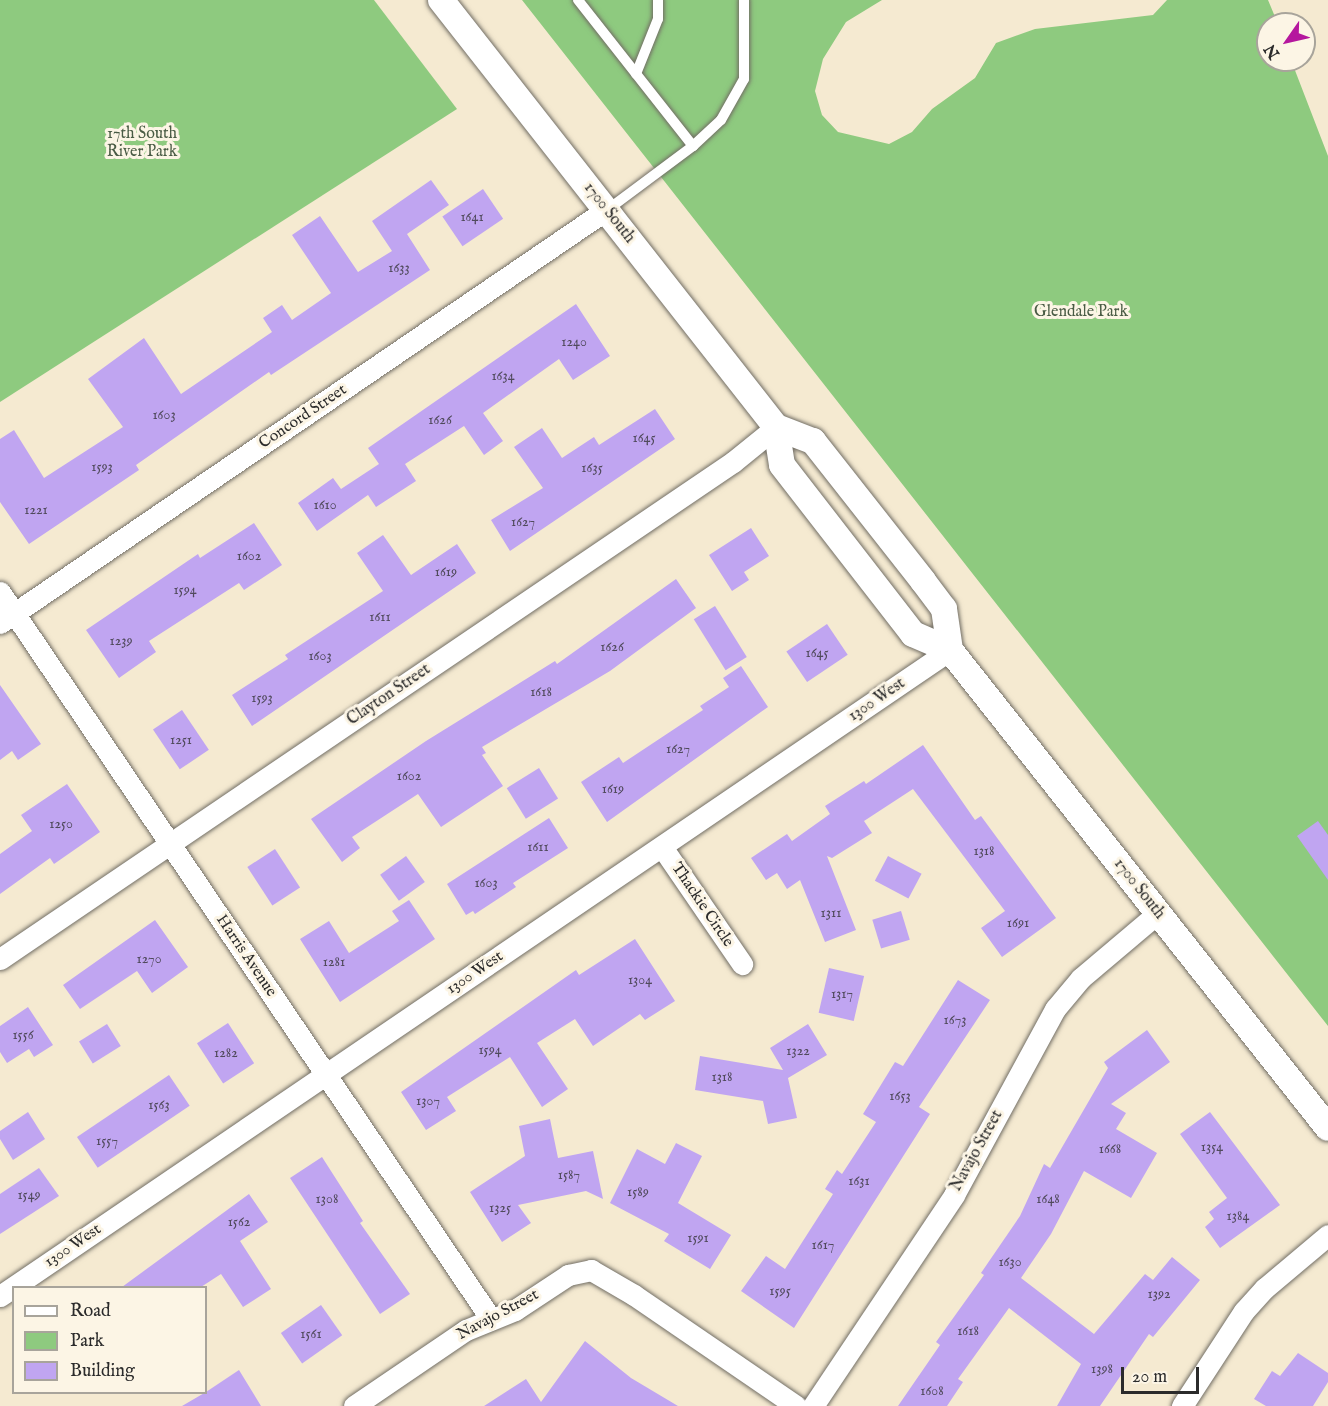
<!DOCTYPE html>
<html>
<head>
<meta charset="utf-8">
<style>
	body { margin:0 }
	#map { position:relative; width:1328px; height:1406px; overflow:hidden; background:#f5ead1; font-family:"IM FELL English",serif }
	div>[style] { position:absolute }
	.green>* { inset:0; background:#8eca7f }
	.building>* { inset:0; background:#c0a5f1; transform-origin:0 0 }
	.roads { filter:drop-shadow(0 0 2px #726e65) drop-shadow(0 0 2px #726e65) }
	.service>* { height:10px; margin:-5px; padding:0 5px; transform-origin:5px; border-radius:5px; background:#fff }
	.minor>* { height:21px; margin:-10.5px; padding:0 10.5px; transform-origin:10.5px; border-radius:10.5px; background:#fff }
	.tertiary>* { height:26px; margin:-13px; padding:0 13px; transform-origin:13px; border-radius:13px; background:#fff }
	span { translate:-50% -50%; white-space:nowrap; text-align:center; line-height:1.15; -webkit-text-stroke:6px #fcf5e5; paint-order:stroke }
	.number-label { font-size:14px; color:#504a5c }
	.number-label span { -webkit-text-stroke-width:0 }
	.park-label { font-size:16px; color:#495b44 }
	.street-label { font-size:16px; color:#2b2b2b }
	.legend { position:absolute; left:12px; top:1286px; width:195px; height:108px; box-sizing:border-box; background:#fcf5e5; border:2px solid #a8a49b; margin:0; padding:8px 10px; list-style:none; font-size:18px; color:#2b2b2b }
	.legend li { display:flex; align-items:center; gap:12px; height:30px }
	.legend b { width:30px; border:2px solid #a8a49b }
	.north { position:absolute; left:1256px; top:12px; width:60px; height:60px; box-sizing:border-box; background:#fcf5e5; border:2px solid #a8a49b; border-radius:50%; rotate:236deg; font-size:16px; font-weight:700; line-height:24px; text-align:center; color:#2b2b2b }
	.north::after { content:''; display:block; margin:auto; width:21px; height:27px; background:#b5179e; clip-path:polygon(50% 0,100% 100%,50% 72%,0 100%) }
	.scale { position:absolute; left:1121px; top:1367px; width:78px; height:27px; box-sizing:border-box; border:3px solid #2b2b2b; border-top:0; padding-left:8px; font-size:18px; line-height:21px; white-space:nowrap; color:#2b2b2b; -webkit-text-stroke:4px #fcf5e5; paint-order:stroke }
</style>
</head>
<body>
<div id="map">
	<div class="green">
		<div style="clip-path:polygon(0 0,374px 0,457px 109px,0 402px)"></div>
		<div style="clip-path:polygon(522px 0,882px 0,846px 22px,823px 59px,815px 91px,822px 115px,838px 132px,889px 144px,912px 132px,932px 109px,975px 78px,996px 43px,1035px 29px,1153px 15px,1167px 0,1268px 0,1278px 24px,1268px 24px,1268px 60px,1291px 60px,1328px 156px,1328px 1026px)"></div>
	</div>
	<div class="building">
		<div style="clip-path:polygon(431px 180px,449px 205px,407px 234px,430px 270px,271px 375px,269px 372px,136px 465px,139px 470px,29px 544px,0 502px,0 439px,14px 430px,44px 478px,123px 427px,88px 379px,144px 338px,181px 394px,272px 332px,263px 318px,282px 305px,292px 320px,331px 293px,292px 235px,320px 216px,358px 272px,392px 251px,372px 221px)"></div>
		<div style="left:483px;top:189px;width:36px;height:49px;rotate:56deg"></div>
		<div style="clip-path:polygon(576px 304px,610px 356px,573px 380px,559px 359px,483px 413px,503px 441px,484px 455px,464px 426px,405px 464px,416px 481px,376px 507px,368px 495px,317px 531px,298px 503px,333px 478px,341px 489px,379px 464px,368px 448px)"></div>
		<div style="clip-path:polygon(655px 409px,675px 439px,510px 551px,491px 520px,543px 488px,514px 447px,542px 428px,562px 458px,594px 437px,599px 445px)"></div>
		<div style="clip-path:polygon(254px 523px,282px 565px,244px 590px,239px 583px,149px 641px,156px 652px,119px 678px,86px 630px,198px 554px,200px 558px)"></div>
		<div style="clip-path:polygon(751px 528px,769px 556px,744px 572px,749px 580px,732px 591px,709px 555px)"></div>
		<div style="clip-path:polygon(383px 535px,411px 575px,457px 544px,476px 573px,252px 726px,232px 695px,288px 659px,285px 655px,383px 591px,357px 553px)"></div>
		<div style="clip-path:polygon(676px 579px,696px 608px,610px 671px,482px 747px,486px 753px,482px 755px,503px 786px,441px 827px,418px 794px,352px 837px,360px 848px,342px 862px,311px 819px,426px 741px,555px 661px,557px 664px)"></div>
		<div style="left:715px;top:606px;width:60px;height:25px;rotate:58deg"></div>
		<div style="left:827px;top:624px;width:37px;height:49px;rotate:56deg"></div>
		<div style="clip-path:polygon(741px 666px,768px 707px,607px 822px,581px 782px,619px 757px,623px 763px,703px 710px,700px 706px,729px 687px,723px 678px)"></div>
		<div style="clip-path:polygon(0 685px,41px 744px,18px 760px,12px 751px,0 760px)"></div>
		<div style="left:182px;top:710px;width:48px;height:35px;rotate:56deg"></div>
		<div style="clip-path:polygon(923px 745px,975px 820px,981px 816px,1056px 918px,1002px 957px,981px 928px,1005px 911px,913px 789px,864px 821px,872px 833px,832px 858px,827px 856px,856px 930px,825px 942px,800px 880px,787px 889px,777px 873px,766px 880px,751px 858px,787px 834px,792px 841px,830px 814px,825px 806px,864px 781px,866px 784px)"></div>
		<div style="left:539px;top:768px;width:36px;height:38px;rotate:58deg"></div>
		<div style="clip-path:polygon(67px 784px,100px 832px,54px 864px,50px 858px,0 894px,0 854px,32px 831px,21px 815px)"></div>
		<div style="clip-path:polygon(549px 818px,568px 848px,513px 883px,516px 887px,475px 914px,473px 911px,466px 915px,447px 884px)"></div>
		<div style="clip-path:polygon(1318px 821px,1328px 835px,1328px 880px,1297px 836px)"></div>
		<div style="left:275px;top:849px;width:46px;height:33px;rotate:57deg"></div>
		<div style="left:406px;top:856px;width:32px;height:32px;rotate:54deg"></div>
		<div style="left:888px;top:856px;width:38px;height:28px;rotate:28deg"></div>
		<div style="clip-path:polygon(409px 900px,435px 939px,340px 1002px,300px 939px,329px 921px,349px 953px,399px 921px,392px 911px)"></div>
		<div style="left:901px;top:911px;width:30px;height:30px;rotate:73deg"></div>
		<div style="clip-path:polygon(155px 920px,188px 967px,152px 993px,137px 971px,80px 1009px,63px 985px)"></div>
		<div style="clip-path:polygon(635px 939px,675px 1001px,645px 1020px,640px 1014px,593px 1046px,575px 1019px,537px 1043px,568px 1089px,542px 1107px,510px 1057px,447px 1097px,456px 1111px,426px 1130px,401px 1092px,576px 970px,579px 975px)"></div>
		<div style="left:829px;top:968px;width:36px;height:46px;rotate:13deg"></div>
		<div style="clip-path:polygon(958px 980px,990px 1000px,919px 1107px,930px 1114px,794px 1328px,741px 1291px,766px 1256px,785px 1269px,833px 1194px,825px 1189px,837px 1170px,842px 1174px,876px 1122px,863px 1114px,895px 1062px,903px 1066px)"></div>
		<div style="clip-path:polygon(28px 1007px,53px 1045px,34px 1057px,29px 1049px,7px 1063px,0 1052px,0 1026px)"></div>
		<div style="left:228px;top:1023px;width:48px;height:37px;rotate:57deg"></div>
		<div style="left:107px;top:1024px;width:26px;height:33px;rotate:58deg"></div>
		<div style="clip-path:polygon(808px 1024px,827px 1055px,788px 1078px,797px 1118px,768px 1124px,763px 1101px,695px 1090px,700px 1056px,783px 1070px,770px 1048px)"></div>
		<div style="clip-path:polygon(1147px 1030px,1170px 1062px,1111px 1104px,1126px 1113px,1116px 1129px,1157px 1153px,1131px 1198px,1084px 1171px,1051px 1234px,1021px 1278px,1094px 1334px,1145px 1274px,1153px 1280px,1172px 1257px,1200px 1280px,1153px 1337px,1149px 1334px,1100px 1406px,1057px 1406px,1081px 1364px,1009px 1308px,958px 1379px,963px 1382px,947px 1406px,898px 1406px,940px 1345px,936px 1342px,984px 1275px,981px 1273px,1020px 1216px,1044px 1164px,1050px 1168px,1108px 1068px,1104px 1062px)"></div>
		<div style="left:169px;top:1075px;width:37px;height:111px;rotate:56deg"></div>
		<div style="clip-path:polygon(28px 1112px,45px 1139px,13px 1160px,0 1139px,0 1131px)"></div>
		<div style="clip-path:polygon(1210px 1112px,1280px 1205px,1220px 1248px,1205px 1227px,1214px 1219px,1209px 1212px,1227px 1198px,1180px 1134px)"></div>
		<div style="clip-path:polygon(550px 1119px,558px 1158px,593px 1151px,603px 1199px,586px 1191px,518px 1205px,531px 1223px,502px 1242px,470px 1192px,525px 1156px,519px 1126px)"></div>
		<div style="clip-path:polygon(676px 1143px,702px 1156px,678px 1203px,731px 1235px,710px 1269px,664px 1241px,669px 1234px,610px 1203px,637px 1149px,665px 1164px)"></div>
		<div style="clip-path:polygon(322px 1157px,363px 1221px,360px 1223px,410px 1294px,380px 1314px,290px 1178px)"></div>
		<div style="clip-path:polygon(39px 1168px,59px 1196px,0 1234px,0 1194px)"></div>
		<div style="clip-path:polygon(249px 1194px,268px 1222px,240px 1241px,271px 1289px,243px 1307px,221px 1274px,201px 1287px,122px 1287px)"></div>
		<div style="left:321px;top:1305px;width:37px;height:49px;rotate:55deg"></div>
		<div style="clip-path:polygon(585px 1341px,631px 1378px,678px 1406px,484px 1406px,526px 1379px,541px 1402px)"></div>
		<div style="clip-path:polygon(1298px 1353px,1328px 1373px,1328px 1382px,1313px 1406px,1266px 1406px,1254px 1399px,1272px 1371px,1280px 1376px)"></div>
		<div style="clip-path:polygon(239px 1370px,261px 1406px,182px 1406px,206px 1392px)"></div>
	</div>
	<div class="roads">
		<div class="service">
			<div style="left:578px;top:0;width:186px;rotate:51.8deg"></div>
			<div style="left:693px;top:146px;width:107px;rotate:143.3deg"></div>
			<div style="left:636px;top:74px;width:59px;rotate:-68.2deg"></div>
			<div style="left:658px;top:19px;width:19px;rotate:-90deg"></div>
			<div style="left:693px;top:146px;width:38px;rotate:-43deg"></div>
			<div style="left:721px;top:120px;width:47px;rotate:-60.7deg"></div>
			<div style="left:744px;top:79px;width:79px;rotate:-90deg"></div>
		</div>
		<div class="minor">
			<div style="left:0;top:592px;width:877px;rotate:55.97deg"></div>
			<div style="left:0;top:623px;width:733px;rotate:-34.28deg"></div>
			<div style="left:662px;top:847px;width:142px;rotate:55.6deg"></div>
			<div style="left:0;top:959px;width:886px;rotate:-34.14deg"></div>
			<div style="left:733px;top:462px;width:55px;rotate:-39.1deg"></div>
			<div style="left:0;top:1296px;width:1149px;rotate:-34.22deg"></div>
			<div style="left:354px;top:1406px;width:135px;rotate:-34.2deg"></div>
			<div style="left:466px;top:1330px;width:53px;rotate:-22.2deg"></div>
			<div style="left:515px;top:1310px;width:64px;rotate:-33.4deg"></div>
			<div style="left:568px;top:1275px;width:24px;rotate:-12deg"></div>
			<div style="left:591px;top:1270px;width:50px;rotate:30.2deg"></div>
			<div style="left:634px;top:1295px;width:196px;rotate:34.4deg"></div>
			<div style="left:813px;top:1406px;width:254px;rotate:-56.2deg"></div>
			<div style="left:954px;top:1195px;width:212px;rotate:-61.5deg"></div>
			<div style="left:1055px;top:1009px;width:40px;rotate:-50deg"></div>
			<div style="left:1081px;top:978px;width:101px;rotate:-40.2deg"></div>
			<div style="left:1182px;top:1406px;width:113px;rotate:-56.9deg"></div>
			<div style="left:1244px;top:1311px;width:31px;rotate:-48deg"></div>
			<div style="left:1265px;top:1288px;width:82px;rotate:-40.1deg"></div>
		</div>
		<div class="tertiary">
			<div style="left:441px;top:0;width:543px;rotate:51.88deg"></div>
			<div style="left:776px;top:427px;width:38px;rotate:81deg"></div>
			<div style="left:782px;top:465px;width:214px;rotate:52.2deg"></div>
			<div style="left:913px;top:634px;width:40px;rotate:23.4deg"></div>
			<div style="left:950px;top:650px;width:609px;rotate:51.66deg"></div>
			<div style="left:776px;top:427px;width:40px;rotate:21deg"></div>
			<div style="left:813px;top:441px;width:178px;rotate:51.8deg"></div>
			<div style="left:923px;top:581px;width:35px;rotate:53deg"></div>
			<div style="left:944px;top:609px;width:41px;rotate:81.7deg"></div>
		</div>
	</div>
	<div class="number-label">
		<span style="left:472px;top:217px">1641</span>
		<span style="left:399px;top:268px">1633</span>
		<span style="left:574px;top:342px">1240</span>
		<span style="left:503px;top:376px">1634</span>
		<span style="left:164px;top:415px">1603</span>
		<span style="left:440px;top:420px">1626</span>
		<span style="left:644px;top:438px">1645</span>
		<span style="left:102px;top:467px">1593</span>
		<span style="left:592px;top:468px">1635</span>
		<span style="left:325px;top:505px">1610</span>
		<span style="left:36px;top:510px">1221</span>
		<span style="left:523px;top:522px">1627</span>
		<span style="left:249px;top:556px">1602</span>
		<span style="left:446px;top:572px">1619</span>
		<span style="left:185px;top:590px">1594</span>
		<span style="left:380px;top:617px">1611</span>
		<span style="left:121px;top:641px">1239</span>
		<span style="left:612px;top:647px">1626</span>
		<span style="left:817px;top:653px">1645</span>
		<span style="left:320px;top:656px">1603</span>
		<span style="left:541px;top:692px">1618</span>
		<span style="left:262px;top:698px">1593</span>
		<span style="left:181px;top:740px">1251</span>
		<span style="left:678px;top:749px">1627</span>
		<span style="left:409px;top:776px">1602</span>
		<span style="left:613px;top:789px">1619</span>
		<span style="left:61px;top:824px">1250</span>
		<span style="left:538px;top:847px">1611</span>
		<span style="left:984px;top:851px">1318</span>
		<span style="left:486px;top:883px">1603</span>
		<span style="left:831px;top:913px">1311</span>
		<span style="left:1018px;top:923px">1691</span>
		<span style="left:149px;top:959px">1270</span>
		<span style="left:334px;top:962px">1281</span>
		<span style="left:640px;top:980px">1304</span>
		<span style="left:842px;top:994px">1317</span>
		<span style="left:955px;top:1020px">1673</span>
		<span style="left:23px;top:1035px">1556</span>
		<span style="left:490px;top:1050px">1594</span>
		<span style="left:798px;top:1051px">1322</span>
		<span style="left:226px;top:1053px">1282</span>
		<span style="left:722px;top:1077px">1318</span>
		<span style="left:900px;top:1096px">1653</span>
		<span style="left:428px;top:1101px">1307</span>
		<span style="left:159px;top:1105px">1563</span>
		<span style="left:107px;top:1141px">1557</span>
		<span style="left:1212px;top:1147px">1354</span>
		<span style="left:1110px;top:1149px">1668</span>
		<span style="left:569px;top:1175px">1587</span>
		<span style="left:859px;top:1181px">1631</span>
		<span style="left:638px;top:1192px">1589</span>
		<span style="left:29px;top:1195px">1549</span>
		<span style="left:327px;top:1199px">1308</span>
		<span style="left:1048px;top:1199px">1648</span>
		<span style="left:500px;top:1208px">1325</span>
		<span style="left:1238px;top:1216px">1384</span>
		<span style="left:239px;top:1222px">1562</span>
		<span style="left:698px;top:1238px">1591</span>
		<span style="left:823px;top:1245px">1617</span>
		<span style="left:1010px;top:1262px">1630</span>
		<span style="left:780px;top:1291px">1595</span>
		<span style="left:1159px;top:1294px">1392</span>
		<span style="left:968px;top:1331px">1618</span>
		<span style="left:311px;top:1334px">1561</span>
		<span style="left:1102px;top:1369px">1398</span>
		<span style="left:932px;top:1391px">1608</span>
	</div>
	<div class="park-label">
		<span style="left:142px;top:143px">17th South<br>River Park</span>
		<span style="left:1081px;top:312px">Glendale Park</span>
	</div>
	<div class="street-label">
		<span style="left:609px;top:213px;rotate:52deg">1700 South</span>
		<span style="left:303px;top:417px;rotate:-34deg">Concord Street</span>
		<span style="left:389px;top:695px;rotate:-34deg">Clayton Street</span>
		<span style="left:877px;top:700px;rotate:-34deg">1300 West</span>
		<span style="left:1139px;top:889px;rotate:52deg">1700 South</span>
		<span style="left:702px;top:905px;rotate:56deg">Thackie Circle</span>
		<span style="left:246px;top:956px;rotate:56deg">Harris Avenue</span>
		<span style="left:475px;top:973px;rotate:-34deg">1300 West</span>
		<span style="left:977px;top:1151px;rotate:-61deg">Navajo Street</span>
		<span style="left:73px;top:1246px;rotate:-34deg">1300 West</span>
		<span style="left:498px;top:1315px;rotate:-28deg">Navajo Street</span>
	</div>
	<ul class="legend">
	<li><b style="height:8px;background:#fff"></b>Road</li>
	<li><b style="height:16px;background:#8eca7f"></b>Park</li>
	<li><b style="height:16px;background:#c0a5f1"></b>Building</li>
	</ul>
	<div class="north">N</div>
	<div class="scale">20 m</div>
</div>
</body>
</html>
